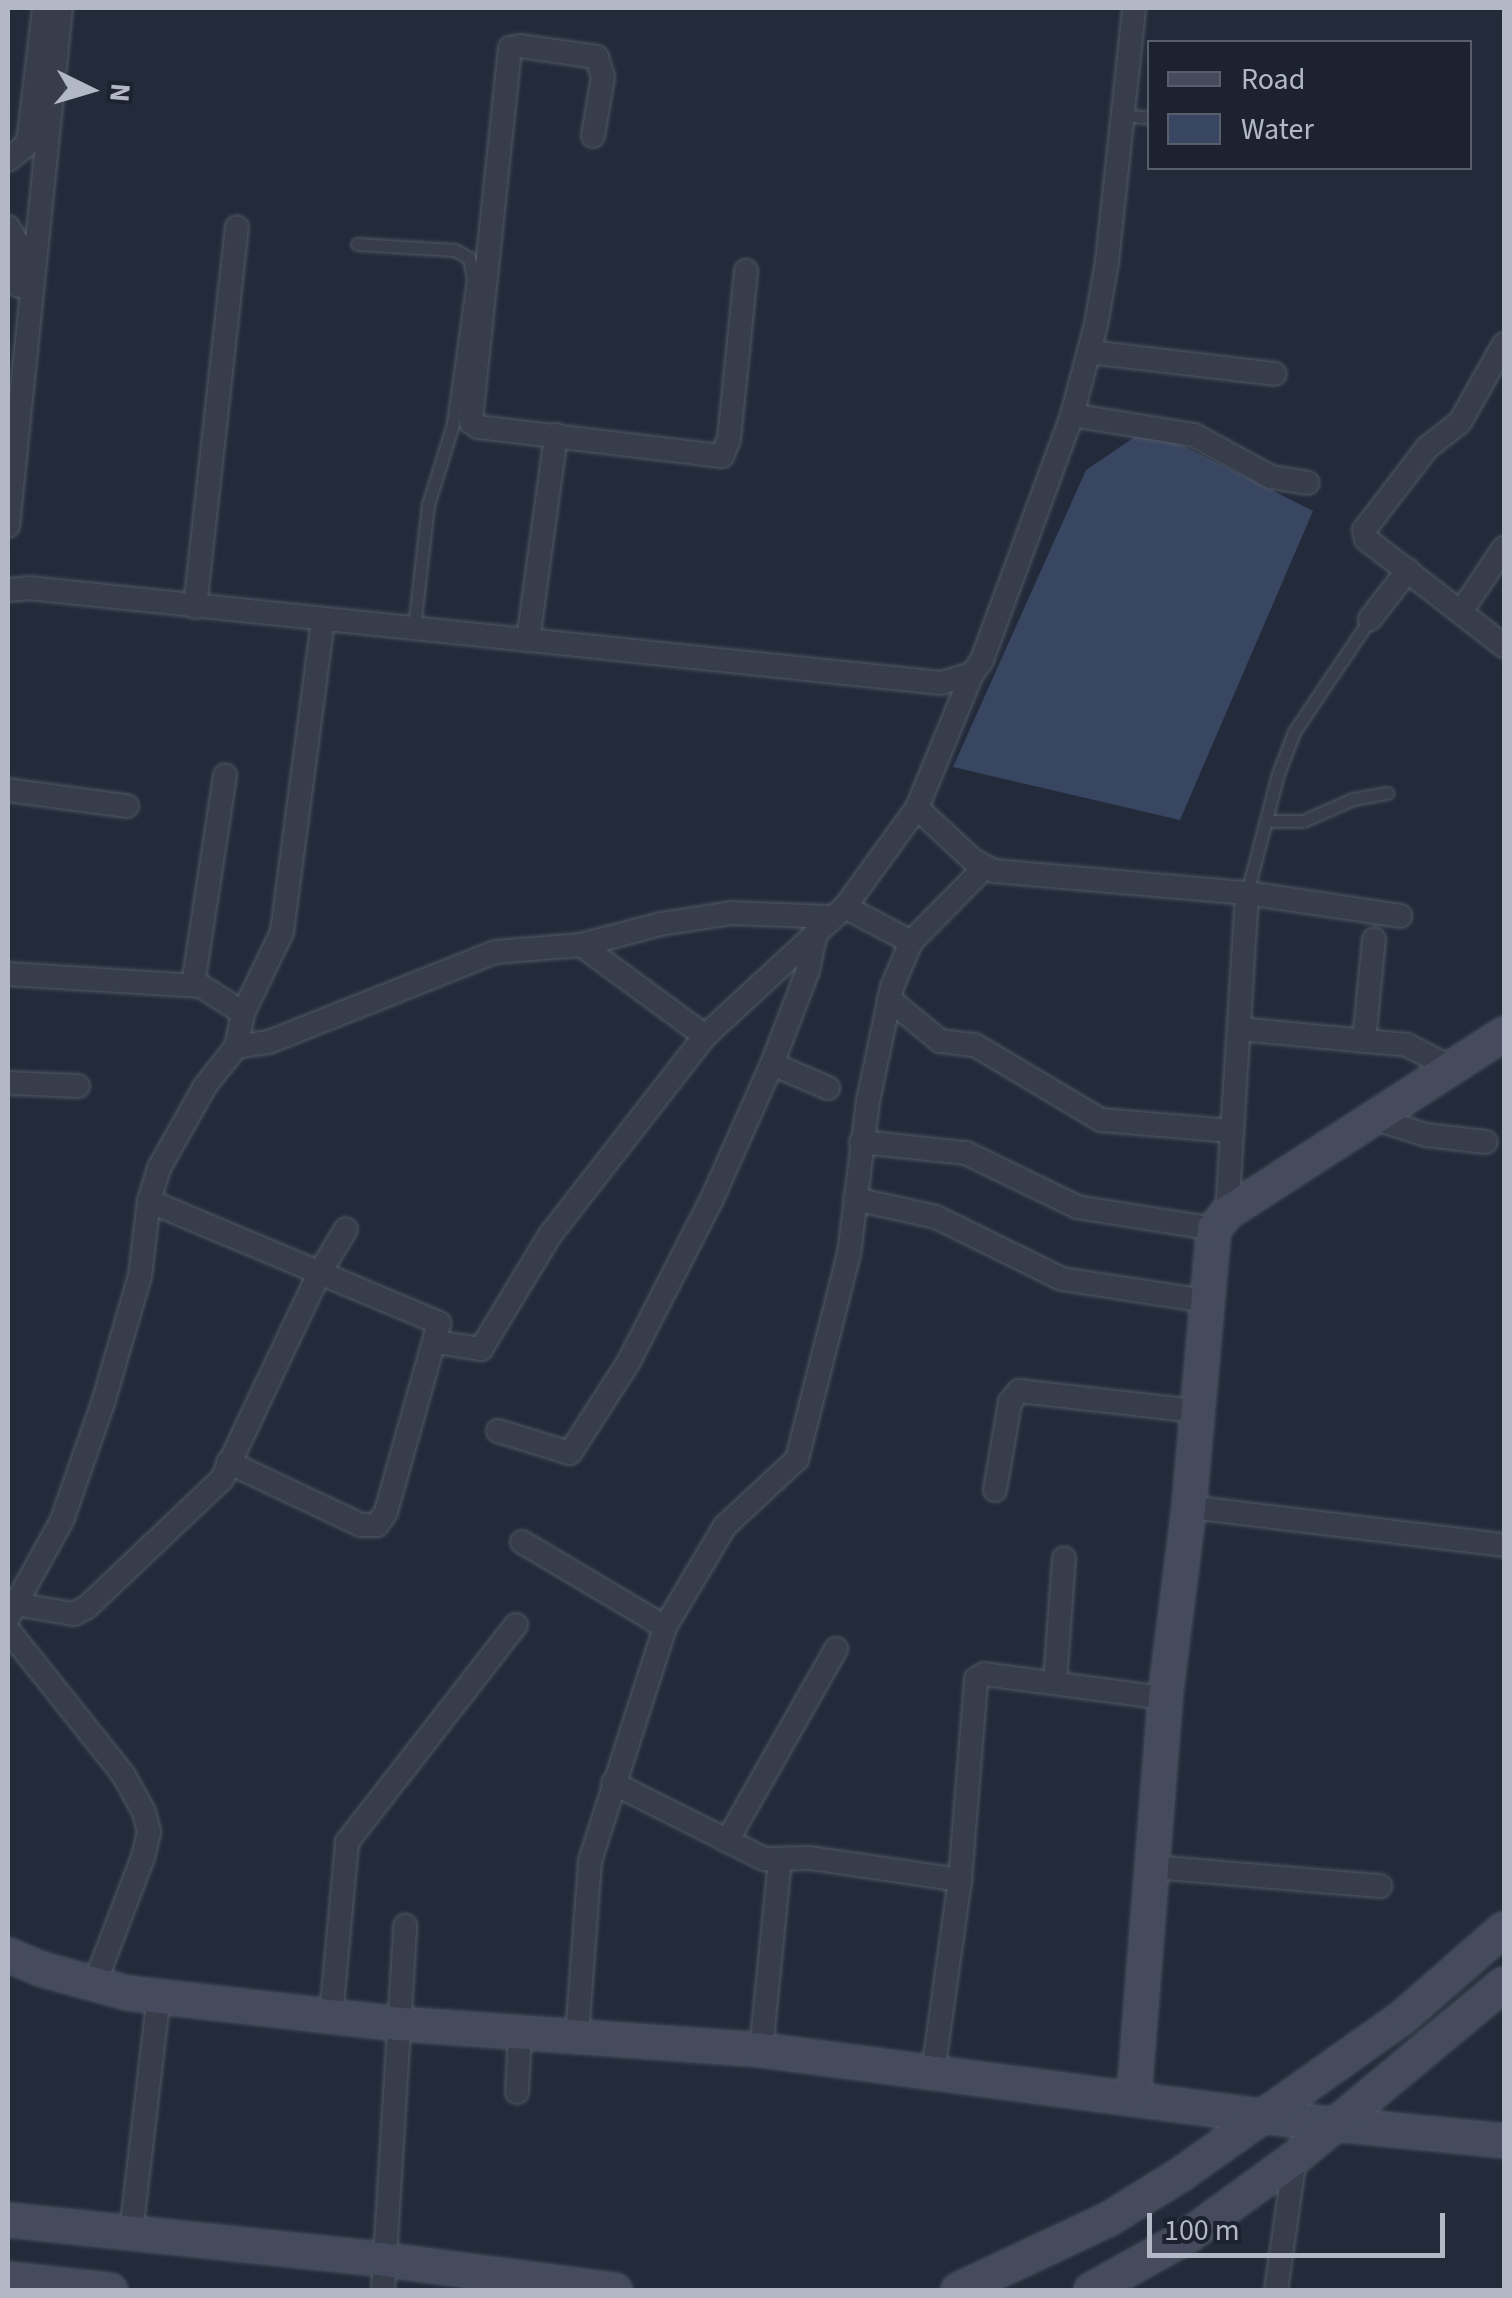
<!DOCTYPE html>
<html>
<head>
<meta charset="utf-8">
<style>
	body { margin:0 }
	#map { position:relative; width:1512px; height:2298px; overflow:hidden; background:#232a3a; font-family:"Source Sans 3",sans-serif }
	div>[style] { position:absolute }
	.water>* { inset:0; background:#394662 }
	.roads { filter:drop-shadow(0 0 2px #525865) drop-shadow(0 0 2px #525865) }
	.lane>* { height:11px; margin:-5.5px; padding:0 5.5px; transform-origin:5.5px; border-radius:5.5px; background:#373d4a }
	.street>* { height:22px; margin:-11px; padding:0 11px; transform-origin:11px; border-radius:11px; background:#373d4a }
	.secondary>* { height:32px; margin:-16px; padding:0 16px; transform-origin:16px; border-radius:16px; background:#454b5d }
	span { translate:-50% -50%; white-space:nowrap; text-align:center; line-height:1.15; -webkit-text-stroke:9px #1c222f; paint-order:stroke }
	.frame { position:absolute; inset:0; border:10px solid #b2b8c6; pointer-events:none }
	.legend { position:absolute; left:1147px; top:40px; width:325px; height:130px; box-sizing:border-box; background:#1c222f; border:2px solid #585e6b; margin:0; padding:12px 18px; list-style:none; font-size:30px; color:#b2b8c6 }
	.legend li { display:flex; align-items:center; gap:20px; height:50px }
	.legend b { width:50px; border:2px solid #585e6b }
	.north { position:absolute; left:40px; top:40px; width:100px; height:100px; -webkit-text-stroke:8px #1c222f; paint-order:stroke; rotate:95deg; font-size:28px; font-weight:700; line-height:40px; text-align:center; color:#b2b8c6 }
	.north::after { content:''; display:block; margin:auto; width:35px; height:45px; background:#b2b8c6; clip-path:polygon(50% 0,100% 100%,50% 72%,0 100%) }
	.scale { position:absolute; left:1147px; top:2213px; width:298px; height:45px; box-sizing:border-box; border:5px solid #b2b8c6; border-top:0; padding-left:12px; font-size:30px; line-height:35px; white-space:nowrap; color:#b2b8c6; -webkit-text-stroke:8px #1c222f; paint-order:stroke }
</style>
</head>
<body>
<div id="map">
	<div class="water">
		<div style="clip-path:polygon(1148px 428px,1313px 511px,1180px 820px,953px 767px,1086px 470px)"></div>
	</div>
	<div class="roads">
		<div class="lane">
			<div style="left:1123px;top:115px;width:27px;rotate:6deg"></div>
			<div style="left:357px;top:244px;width:98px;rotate:3.5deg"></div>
			<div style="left:455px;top:250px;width:16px;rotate:30deg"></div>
			<div style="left:469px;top:258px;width:21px;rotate:79deg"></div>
			<div style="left:473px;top:279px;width:146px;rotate:97.9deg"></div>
			<div style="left:453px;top:424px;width:85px;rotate:107.2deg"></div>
			<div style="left:428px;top:505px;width:123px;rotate:96.5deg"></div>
			<div style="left:1266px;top:821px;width:37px"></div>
			<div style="left:1303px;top:821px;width:55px;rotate:-23.7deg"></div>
			<div style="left:1353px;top:799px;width:35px;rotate:-10deg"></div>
			<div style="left:1247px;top:893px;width:123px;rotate:-75.4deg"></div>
			<div style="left:1278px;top:774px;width:45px;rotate:-69.1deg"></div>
			<div style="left:1294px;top:732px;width:136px;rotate:-56.1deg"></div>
		</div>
		<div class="street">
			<div style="left:593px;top:136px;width:60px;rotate:-80.4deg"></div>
			<div style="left:603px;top:77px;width:21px;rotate:-107deg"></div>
			<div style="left:597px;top:57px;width:77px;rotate:-171.8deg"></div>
			<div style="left:521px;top:46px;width:11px;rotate:170deg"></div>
			<div style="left:510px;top:48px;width:376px;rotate:96deg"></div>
			<div style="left:471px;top:422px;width:9px;rotate:36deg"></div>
			<div style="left:478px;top:427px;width:246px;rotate:6.8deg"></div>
			<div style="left:722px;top:456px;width:18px;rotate:-68deg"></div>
			<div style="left:729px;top:439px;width:169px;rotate:-84.2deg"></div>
			<div style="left:8px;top:160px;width:22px;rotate:-39deg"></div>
			<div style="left:25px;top:146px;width:11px;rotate:-68deg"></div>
			<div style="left:29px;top:136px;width:129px;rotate:-83.3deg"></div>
			<div style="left:8px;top:227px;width:20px;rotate:60deg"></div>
			<div style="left:18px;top:244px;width:42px;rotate:88.6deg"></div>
			<div style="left:1504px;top:344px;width:90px;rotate:119.4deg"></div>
			<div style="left:1460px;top:422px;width:42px;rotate:141.8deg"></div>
			<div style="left:1427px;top:448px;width:103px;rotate:127.5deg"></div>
			<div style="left:1364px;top:530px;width:9px;rotate:77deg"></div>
			<div style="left:1366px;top:539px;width:175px;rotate:37.8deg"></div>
			<div style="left:1089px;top:352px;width:187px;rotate:6.7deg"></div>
			<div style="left:1072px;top:415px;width:124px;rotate:9.3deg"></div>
			<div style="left:1194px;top:435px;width:88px;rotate:28.6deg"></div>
			<div style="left:1271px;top:477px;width:37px;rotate:9deg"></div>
			<div style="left:8px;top:526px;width:521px;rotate:-84.16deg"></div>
			<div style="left:8px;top:590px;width:21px;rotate:-5deg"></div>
			<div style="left:29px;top:588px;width:917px;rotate:5.95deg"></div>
			<div style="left:941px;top:683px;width:32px;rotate:-16deg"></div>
			<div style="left:972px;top:674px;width:17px;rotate:-54deg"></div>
			<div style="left:982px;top:660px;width:261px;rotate:-69.8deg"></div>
			<div style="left:1072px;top:415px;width:93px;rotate:-75.1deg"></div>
			<div style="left:1096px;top:325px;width:64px;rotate:-80.1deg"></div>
			<div style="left:1107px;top:262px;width:255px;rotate:-83.9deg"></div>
			<div style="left:195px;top:607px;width:382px;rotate:-83.7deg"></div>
			<div style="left:1462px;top:610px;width:75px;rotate:-55.9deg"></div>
			<div style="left:1370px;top:619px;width:62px;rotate:-52.2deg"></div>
			<div style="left:528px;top:640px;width:207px;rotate:-82.2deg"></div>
			<div style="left:8px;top:790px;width:120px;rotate:7.7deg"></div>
			<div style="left:917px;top:808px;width:76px;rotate:42.9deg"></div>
			<div style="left:973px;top:860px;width:24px;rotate:28deg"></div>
			<div style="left:994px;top:871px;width:254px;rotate:5deg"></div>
			<div style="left:1247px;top:893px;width:155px;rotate:8.5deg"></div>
			<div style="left:845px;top:907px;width:75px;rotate:27.9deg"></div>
			<div style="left:581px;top:945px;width:154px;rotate:36.3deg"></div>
			<div style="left:8px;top:974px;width:193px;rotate:3.6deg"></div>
			<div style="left:201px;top:986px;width:50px;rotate:32.7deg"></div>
			<div style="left:193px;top:985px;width:212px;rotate:-81.3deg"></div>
			<div style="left:889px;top:999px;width:66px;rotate:39.5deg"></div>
			<div style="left:940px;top:1041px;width:35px;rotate:7deg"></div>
			<div style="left:975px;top:1045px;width:147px;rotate:30.8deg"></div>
			<div style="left:1101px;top:1120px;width:131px;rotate:4.8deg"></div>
			<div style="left:1239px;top:1029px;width:169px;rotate:5.4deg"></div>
			<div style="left:1407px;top:1045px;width:51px;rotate:27.1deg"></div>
			<div style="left:1364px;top:1041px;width:102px;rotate:-84.4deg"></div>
			<div style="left:236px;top:1047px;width:33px;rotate:-9deg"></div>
			<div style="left:269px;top:1042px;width:243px;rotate:-21.7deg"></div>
			<div style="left:495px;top:952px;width:86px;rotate:-4.7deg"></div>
			<div style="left:581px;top:945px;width:83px;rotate:-14.7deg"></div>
			<div style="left:661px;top:924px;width:71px;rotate:-8.9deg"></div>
			<div style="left:731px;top:913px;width:103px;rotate:2.2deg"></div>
			<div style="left:772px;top:1064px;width:61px;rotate:23.2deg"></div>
			<div style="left:8px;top:1083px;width:70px;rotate:2.5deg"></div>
			<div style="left:1373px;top:1118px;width:56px;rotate:17.8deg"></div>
			<div style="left:1426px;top:1135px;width:60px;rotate:6.7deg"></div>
			<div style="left:861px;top:1142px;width:106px;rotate:6deg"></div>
			<div style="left:966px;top:1153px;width:123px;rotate:25.9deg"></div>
			<div style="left:1077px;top:1207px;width:139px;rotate:9.1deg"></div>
			<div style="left:855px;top:1199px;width:83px;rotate:12.5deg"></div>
			<div style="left:936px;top:1217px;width:140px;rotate:26.2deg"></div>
			<div style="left:1062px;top:1279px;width:146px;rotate:8.7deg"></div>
			<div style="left:149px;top:1201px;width:315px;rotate:22.8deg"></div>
			<div style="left:439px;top:1323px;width:196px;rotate:105.7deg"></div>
			<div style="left:386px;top:1512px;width:16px;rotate:125deg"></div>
			<div style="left:377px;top:1525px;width:16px;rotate:180deg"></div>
			<div style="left:361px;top:1525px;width:147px;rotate:-154.7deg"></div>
			<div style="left:1227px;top:1213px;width:321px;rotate:-86.4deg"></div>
			<div style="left:436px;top:1342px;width:46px;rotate:8.8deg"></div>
			<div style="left:481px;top:1349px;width:133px;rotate:-58.8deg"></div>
			<div style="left:550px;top:1235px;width:252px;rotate:-52.1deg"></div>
			<div style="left:705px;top:1036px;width:190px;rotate:-42.7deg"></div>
			<div style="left:845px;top:907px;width:122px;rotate:-54deg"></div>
			<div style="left:917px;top:808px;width:145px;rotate:-67.7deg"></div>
			<div style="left:498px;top:1431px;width:75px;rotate:17deg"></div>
			<div style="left:570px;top:1453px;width:107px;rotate:-57.2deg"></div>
			<div style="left:628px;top:1363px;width:182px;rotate:-62.9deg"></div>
			<div style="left:711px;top:1201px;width:150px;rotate:-66deg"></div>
			<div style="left:772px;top:1064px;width:101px;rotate:-69deg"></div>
			<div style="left:808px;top:970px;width:33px;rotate:-78deg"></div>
			<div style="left:995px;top:1490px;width:89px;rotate:-80.3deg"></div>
			<div style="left:1010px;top:1402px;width:14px;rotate:-51deg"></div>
			<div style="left:1019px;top:1391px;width:177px;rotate:6.5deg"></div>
			<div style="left:1189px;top:1507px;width:317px;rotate:6.9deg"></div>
			<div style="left:522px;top:1542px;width:166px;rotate:30.7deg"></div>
			<div style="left:15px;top:1604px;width:60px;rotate:9.6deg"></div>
			<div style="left:74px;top:1614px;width:15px;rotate:-28deg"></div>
			<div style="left:87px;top:1607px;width:186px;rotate:-43.5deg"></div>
			<div style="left:222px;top:1479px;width:229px;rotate:-64.7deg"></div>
			<div style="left:320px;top:1272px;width:50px;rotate:-58.8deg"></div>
			<div style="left:8px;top:1618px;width:112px;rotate:-61.1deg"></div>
			<div style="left:62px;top:1520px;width:124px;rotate:-70.7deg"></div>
			<div style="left:103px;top:1403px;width:132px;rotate:-73.8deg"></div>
			<div style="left:140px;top:1276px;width:76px;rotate:-83.2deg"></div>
			<div style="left:149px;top:1201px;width:34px;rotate:-73deg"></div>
			<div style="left:159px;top:1168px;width:94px;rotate:-60.7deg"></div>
			<div style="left:205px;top:1086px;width:50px;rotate:-51.5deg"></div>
			<div style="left:236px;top:1047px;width:35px;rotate:-78deg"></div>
			<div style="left:243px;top:1013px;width:90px;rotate:-64.3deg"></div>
			<div style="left:282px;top:932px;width:315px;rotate:-82.5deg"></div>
			<div style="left:8px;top:1630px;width:184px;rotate:51.4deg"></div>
			<div style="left:123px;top:1774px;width:43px;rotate:61.1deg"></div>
			<div style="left:144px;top:1812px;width:21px;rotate:76deg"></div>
			<div style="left:149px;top:1832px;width:26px;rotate:103deg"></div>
			<div style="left:143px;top:1857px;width:137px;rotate:110.9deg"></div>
			<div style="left:1055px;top:1681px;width:123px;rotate:-85.8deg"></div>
			<div style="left:613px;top:1783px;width:169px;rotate:26.7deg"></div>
			<div style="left:764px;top:1859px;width:46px;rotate:-1.2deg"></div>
			<div style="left:810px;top:1858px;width:152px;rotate:8.3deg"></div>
			<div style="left:727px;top:1841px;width:221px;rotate:-60.4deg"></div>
			<div style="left:1152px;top:1867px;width:229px;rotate:4.8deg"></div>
			<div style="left:331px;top:2016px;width:175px;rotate:-84.7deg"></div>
			<div style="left:347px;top:1842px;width:275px;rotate:-52.1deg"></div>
			<div style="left:577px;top:2035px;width:174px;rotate:-85.7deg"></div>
			<div style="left:590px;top:1861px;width:246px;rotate:-72.2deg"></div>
			<div style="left:665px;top:1627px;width:117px;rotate:-59.3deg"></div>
			<div style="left:725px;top:1526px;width:98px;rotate:-42.9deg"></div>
			<div style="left:797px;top:1459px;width:211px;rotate:-75.8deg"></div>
			<div style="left:849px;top:1254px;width:154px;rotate:-82.9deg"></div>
			<div style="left:868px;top:1101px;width:116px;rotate:-78.1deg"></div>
			<div style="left:892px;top:987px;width:49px;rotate:-67.1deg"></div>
			<div style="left:911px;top:942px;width:104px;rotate:-45.4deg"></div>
			<div style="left:761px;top:2050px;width:191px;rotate:-84.3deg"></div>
			<div style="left:933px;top:2072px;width:194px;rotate:-82deg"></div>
			<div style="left:960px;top:1880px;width:202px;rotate:-85.4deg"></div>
			<div style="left:976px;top:1679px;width:9px;rotate:-32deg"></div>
			<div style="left:984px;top:1674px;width:183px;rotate:7.6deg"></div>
			<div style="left:517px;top:2092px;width:60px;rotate:-87.1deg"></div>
			<div style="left:131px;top:2233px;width:239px;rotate:-83.3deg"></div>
			<div style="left:383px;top:2290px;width:365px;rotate:-86.5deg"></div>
			<div style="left:1276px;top:2290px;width:133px;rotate:-81.8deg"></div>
		</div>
		<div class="secondary">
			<div style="left:8px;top:1955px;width:36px;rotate:23deg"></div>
			<div style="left:41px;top:1969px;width:89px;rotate:15.6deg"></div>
			<div style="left:127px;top:1993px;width:276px;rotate:6.5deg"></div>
			<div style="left:401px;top:2024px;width:361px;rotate:4.1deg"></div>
			<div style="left:761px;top:2050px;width:535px;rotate:7.52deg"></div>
			<div style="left:1291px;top:2120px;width:214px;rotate:5.6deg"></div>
			<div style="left:1134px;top:2096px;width:399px;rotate:-85.5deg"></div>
			<div style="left:1165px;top:1698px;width:193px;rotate:-82.8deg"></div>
			<div style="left:1189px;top:1507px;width:279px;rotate:-84.9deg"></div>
			<div style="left:1214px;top:1229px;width:21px;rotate:-51deg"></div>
			<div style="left:1227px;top:1213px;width:330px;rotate:-32.9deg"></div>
			<div style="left:8px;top:2220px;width:380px;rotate:6deg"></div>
			<div style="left:386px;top:2260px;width:231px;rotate:7.5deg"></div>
			<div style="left:8px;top:2279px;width:103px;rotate:6.2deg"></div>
			<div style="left:958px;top:2290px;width:167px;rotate:-25.2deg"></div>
			<div style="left:1109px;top:2219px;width:84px;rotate:-31.8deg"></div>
			<div style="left:1180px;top:2175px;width:273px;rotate:-35.3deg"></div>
			<div style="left:1403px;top:2017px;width:134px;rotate:-41.1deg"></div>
			<div style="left:1091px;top:2290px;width:111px;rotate:-29.1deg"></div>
			<div style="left:1188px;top:2236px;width:132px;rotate:-36.1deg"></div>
			<div style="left:1295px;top:2158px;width:272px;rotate:-39.8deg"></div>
		</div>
	</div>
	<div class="frame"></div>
	<ul class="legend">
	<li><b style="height:12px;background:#454b5d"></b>Road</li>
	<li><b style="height:28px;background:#394662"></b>Water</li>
	</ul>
	<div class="north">N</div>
	<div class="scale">100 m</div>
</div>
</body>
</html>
